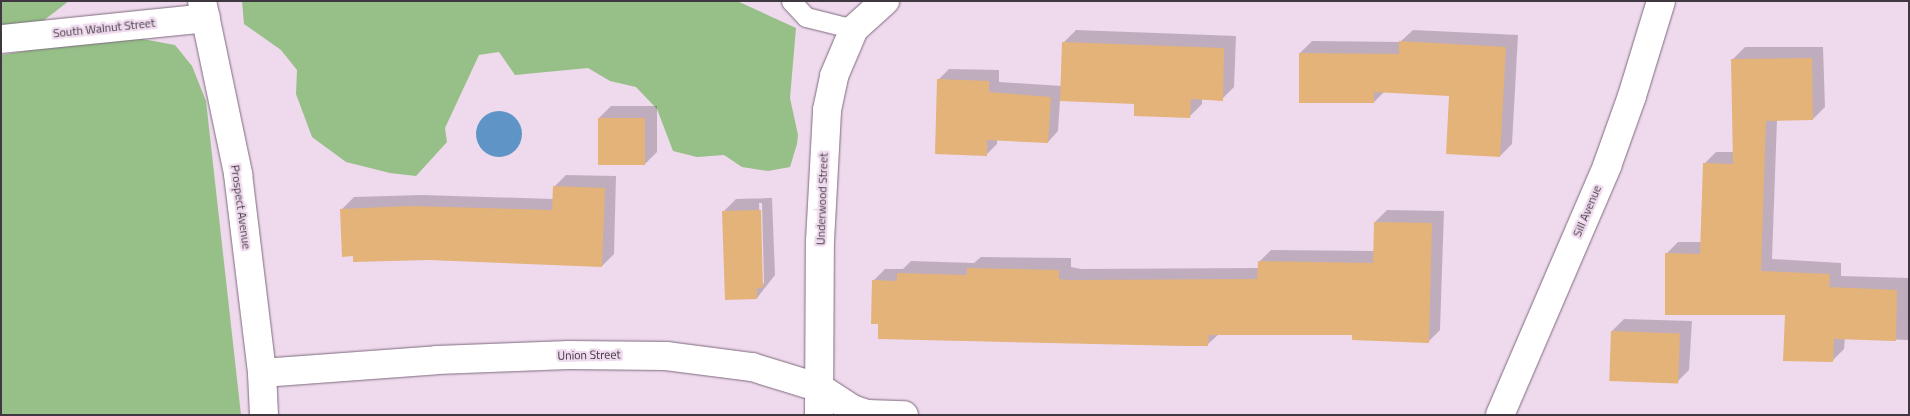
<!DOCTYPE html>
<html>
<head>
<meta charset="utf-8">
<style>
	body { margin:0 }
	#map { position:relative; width:1910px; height:416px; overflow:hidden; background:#efd9ed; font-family:"Titillium Web",sans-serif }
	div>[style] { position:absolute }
	.green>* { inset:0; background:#96c088 }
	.water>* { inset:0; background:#5f94c6 }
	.round { border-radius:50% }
	.shadow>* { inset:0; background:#0003 }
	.building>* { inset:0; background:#e3b379; transform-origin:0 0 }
	.roads { filter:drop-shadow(0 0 1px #7e6b7d) drop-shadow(0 0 1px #7e6b7d) }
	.service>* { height:19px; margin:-9.5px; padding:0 9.5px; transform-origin:9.5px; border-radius:9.5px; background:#fff }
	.minor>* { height:28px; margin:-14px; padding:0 14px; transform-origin:14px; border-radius:14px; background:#fff }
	span { translate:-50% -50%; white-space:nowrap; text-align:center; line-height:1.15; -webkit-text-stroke:4.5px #efd9ed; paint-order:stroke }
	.street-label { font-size:12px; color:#403840 }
	.frame { position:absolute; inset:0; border:2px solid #403840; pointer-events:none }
</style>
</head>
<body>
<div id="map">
	<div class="green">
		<div style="clip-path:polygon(1px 1px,69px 1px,43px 21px,1px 31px)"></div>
		<div style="clip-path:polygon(242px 1px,737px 1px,796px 28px,790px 98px,798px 135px,797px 144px,790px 167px,768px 171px,742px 167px,724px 155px,697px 157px,673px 151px,657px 109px,636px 87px,610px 81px,588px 68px,515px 75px,499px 52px,479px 55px,445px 128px,447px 142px,416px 176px,390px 173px,346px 162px,312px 137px,296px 94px,297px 70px,281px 50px,244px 24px)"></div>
		<div style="clip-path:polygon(121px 35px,175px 45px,192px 66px,206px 101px,241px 415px,1px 415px,1px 55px)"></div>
	</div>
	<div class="water">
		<div class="round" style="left:476px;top:111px;width:46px;height:46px"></div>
	</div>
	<div class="shadow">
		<div style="clip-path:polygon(453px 1px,490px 1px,489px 2px)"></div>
		<div style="clip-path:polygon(1076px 30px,1236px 36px,1234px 87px,1222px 99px,1202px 98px,1202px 104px,1190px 116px,1135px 103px,1060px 100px,1058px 131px,1048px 142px,997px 139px,997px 144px,986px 155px,939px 79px,949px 69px,999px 70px,999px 82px,1062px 86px,1064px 42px)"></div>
		<div style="clip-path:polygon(1413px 30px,1518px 35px,1512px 144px,1500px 156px,1450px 95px,1384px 92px,1374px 102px,1300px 53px,1312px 41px,1400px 42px)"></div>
		<div style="clip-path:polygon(1745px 47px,1823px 47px,1825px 107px,1813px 119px,1777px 119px,1772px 259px,1841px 263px,1841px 276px,1909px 278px,1909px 340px,1845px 338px,1844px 349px,1832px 361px,1786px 314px,1666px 254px,1678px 242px,1701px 242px,1704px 164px,1716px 152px,1734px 152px,1733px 59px)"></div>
		<div style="clip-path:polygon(611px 106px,657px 106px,657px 152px,645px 164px,599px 118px)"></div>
		<div style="clip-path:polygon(566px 175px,616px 176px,614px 254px,602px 266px,342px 209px,354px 197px,422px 195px,554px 199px,554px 187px)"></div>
		<div style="clip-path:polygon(evenodd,772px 198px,775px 275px,757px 298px,724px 211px,736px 199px,772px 198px,759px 203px,762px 203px,764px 283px,762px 285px,759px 203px)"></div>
		<div style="clip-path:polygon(1387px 210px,1444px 211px,1440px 330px,1428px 342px,1353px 334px,1219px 334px,1208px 344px,879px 323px,873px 281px,885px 269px,903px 269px,911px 261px,974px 263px,981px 257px,1071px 258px,1071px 267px,1081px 269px,1259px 268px,1259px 262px,1271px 250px,1375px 251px,1375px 222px)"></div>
		<div style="clip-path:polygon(1624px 319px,1692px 321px,1689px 370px,1677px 382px,1612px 331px)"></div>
	</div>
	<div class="building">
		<div style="clip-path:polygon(1399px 41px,1506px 47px,1500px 157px,1446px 154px,1449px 96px,1374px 92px,1374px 103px,1299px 103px,1299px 53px,1399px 54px)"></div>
		<div style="clip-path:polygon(1062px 42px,1224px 48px,1223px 101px,1191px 99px,1190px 118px,1134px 116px,1134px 104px,1060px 101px)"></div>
		<div style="clip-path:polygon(1812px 58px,1813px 120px,1766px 121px,1761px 271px,1830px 274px,1829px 287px,1897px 290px,1896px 341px,1834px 339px,1833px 362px,1783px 361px,1785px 315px,1665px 315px,1665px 253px,1700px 254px,1703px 163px,1733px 164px,1731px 59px)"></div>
		<div style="clip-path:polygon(937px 79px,989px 81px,989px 92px,1051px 97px,1048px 143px,987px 140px,987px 156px,935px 154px)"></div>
		<div style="left:598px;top:118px;width:47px;height:47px"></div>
		<div style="clip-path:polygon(553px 186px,605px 188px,602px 267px,428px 260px,353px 262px,353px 256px,342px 257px,340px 209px,410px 206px,552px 210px)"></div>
		<div style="clip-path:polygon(761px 210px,763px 288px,757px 288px,757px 299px,725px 300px,722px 211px)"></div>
		<div style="clip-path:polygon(1374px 222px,1432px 223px,1429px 343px,1352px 340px,1352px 335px,1209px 335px,1208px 346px,1183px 346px,878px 339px,878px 324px,871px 324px,872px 280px,897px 281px,897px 273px,967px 275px,967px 268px,1059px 270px,1059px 279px,1068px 280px,1257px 279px,1258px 261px,1373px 263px)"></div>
		<div style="left:1611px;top:331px;width:69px;height:50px;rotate:2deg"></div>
	</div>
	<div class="roads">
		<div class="service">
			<div style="left:791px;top:1px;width:22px;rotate:47deg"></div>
			<div style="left:806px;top:17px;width:49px;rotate:14deg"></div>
		</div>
		<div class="minor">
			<div style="left:202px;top:1px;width:177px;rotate:78.2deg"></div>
			<div style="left:238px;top:174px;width:200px;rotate:83.1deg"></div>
			<div style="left:262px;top:373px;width:42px;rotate:87.3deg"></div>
			<div style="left:1px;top:39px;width:206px;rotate:-5.8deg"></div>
			<div style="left:262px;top:373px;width:175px;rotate:-4.2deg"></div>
			<div style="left:437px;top:360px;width:132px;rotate:-2.2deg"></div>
			<div style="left:569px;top:355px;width:97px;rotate:0.6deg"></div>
			<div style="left:666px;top:356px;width:87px;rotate:7.3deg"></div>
			<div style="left:752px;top:367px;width:71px;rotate:17.2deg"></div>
			<div style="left:820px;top:388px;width:38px;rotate:33deg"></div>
			<div style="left:852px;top:409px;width:16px;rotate:18deg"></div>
			<div style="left:867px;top:414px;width:37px;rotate:2deg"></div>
			<div style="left:819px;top:415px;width:174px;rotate:-89.7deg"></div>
			<div style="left:820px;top:241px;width:131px;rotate:-86.9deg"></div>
			<div style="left:827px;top:110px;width:35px;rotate:-78deg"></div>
			<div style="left:834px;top:76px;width:51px;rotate:-66.9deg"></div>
			<div style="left:854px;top:29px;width:42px;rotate:-42.1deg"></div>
			<div style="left:1500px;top:415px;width:271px;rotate:-66.7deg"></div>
			<div style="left:1607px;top:166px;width:74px;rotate:-70.3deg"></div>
			<div style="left:1632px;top:96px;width:99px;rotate:-73deg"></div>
		</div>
	</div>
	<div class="street-label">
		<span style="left:104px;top:28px;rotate:-6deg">South Walnut Street</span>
		<span style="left:822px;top:199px;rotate:-88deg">Underwood Street</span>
		<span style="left:241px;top:207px;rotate:82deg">Prospect Avenue</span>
		<span style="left:1587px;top:211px;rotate:-67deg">Sill Avenue</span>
		<span style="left:589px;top:355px;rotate:-1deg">Union Street</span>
	</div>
	<div class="frame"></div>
</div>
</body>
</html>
